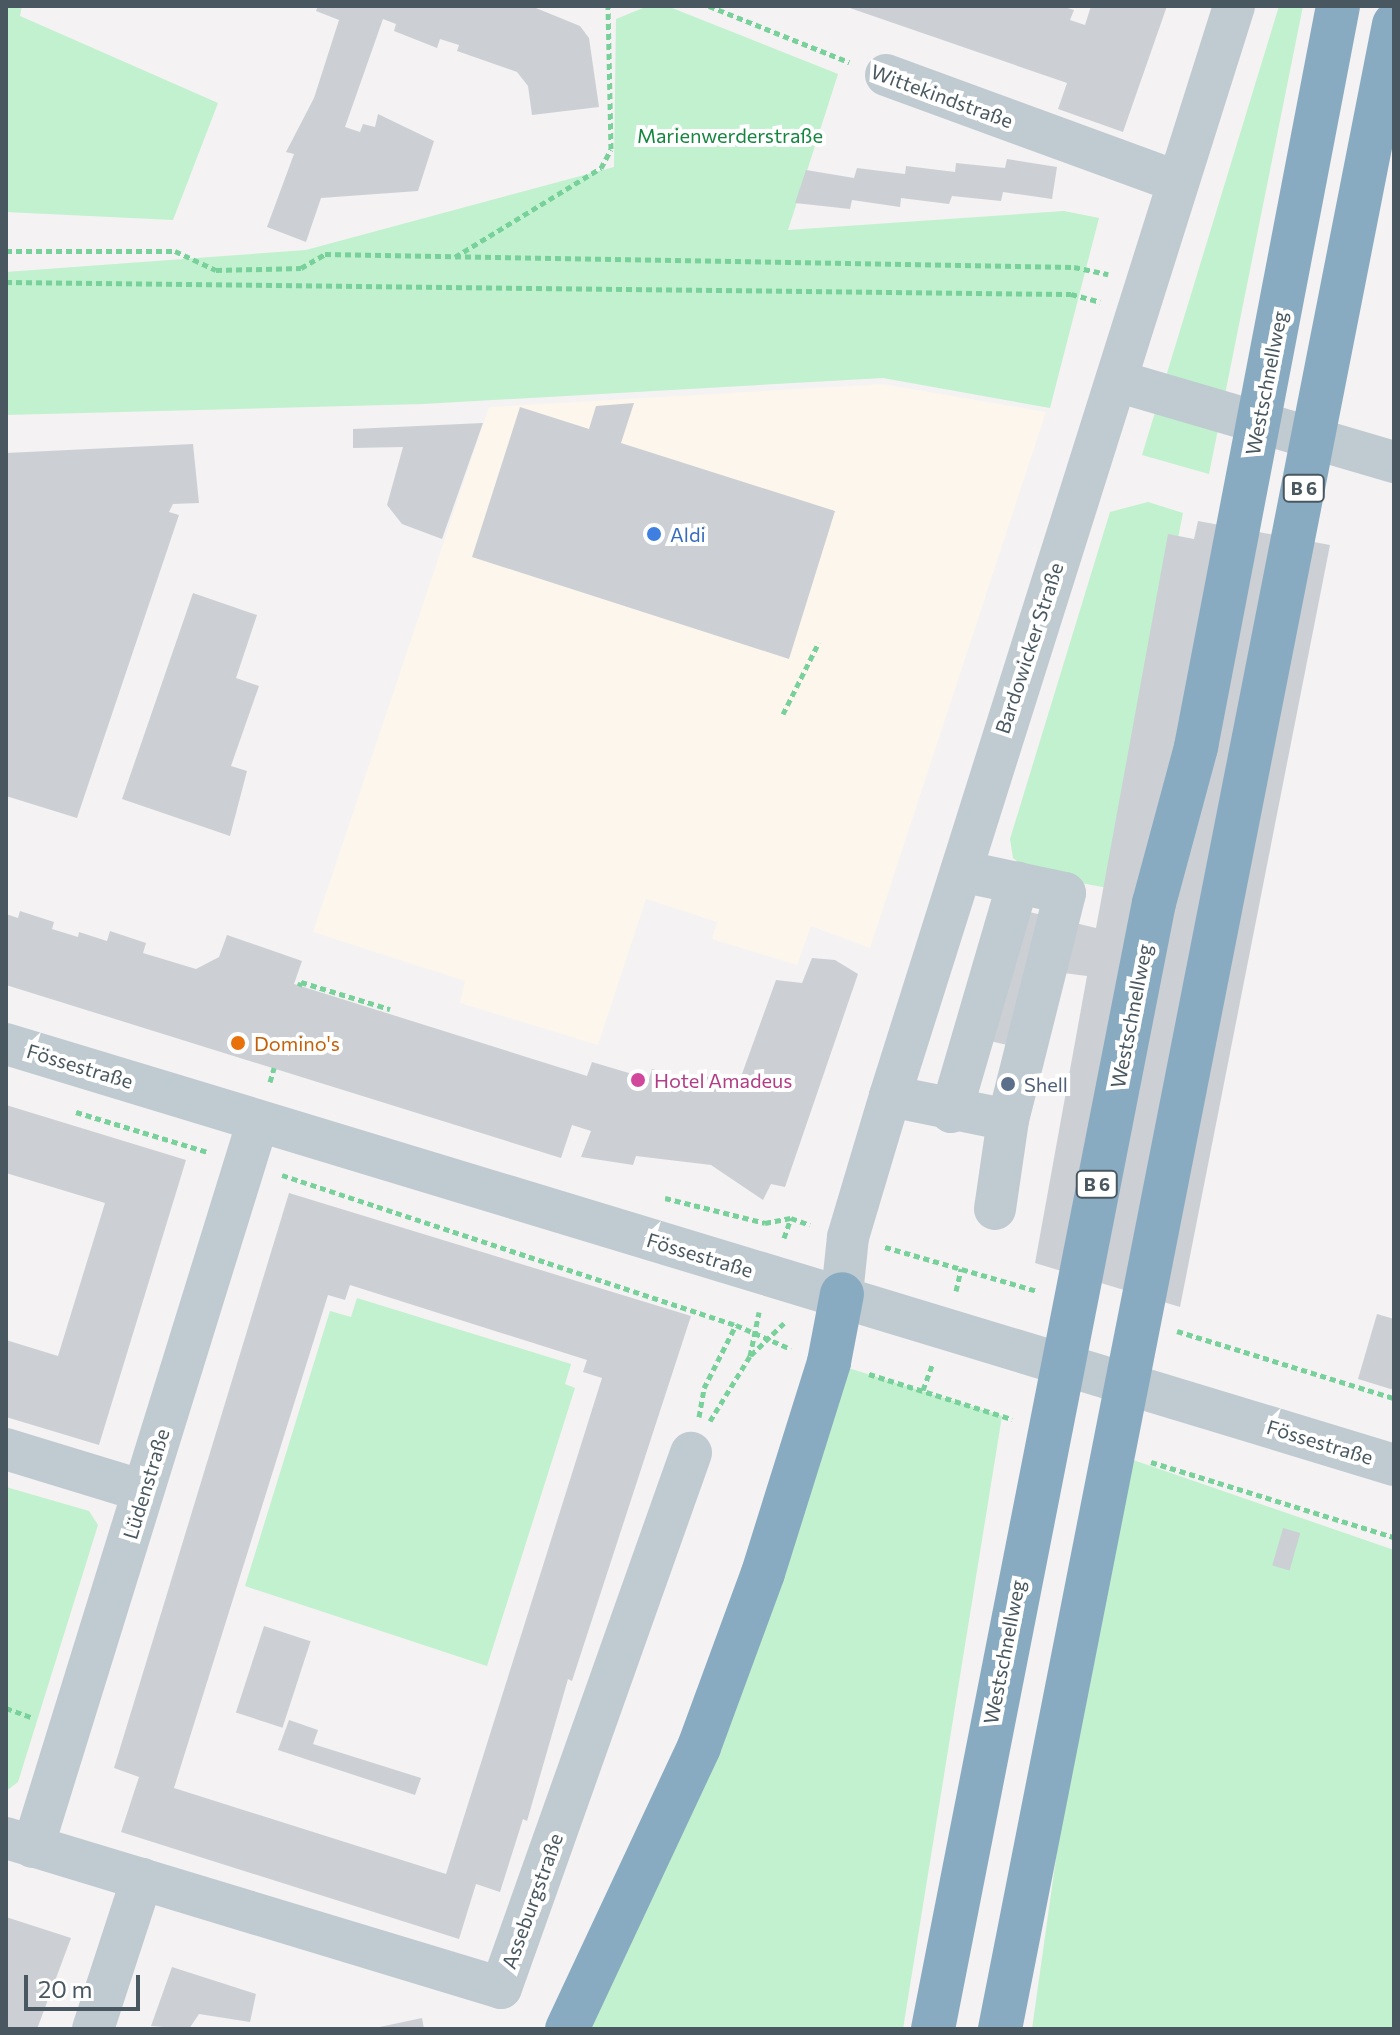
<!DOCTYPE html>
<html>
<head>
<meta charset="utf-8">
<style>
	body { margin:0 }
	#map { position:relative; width:1400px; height:2035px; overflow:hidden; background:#f4f2f2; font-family:Commissioner,sans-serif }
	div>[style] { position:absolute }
	.commercial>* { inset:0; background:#fdf6ed }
	.green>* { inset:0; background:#c1f1ce }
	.building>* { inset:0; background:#ccd0d4; transform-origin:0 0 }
	.path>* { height:5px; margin-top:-2.5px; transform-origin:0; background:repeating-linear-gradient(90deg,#78d19a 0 6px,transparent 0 10px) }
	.minor>* { height:42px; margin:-21px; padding:0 21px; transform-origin:21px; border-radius:21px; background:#c0cbd1 }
	.highway>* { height:44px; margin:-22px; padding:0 22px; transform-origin:22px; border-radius:22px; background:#89abc1 }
	.dots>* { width:22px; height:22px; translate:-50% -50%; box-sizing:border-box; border:4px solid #fff; border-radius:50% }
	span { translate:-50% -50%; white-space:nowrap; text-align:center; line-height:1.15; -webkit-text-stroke:8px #fff; paint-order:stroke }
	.shield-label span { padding:2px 6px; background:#fff; border:2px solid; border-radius:6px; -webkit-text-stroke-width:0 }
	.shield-label { font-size:18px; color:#495860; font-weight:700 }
	.street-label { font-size:20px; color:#495860 }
	.park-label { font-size:20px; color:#158640 }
	.shop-label { font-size:20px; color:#366cbe }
	.left { translate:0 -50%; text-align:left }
	.food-label { font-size:20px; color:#c56008 }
	.hotel-label { font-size:20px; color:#b23c85 }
	.service-label { font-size:20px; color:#4e5e75 }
	.frame { position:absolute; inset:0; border:8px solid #495860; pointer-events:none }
	.scale { position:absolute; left:24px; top:1975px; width:116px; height:36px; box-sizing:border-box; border:4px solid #495860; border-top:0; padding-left:10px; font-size:24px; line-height:28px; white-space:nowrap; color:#495860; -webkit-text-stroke:6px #fff; paint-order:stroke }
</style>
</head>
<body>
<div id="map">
	<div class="commercial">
		<div style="clip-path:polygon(883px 384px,1046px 412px,870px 948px,811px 926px,797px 965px,712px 939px,717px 922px,646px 899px,598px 1045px,460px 1003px,465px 981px,313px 932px,489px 407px)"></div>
	</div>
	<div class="green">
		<div style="clip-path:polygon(6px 6px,22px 6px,20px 16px,218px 103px,173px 220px,6px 212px)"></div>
		<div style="clip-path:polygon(648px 6px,667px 6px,838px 74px,788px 230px,1064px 211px,1099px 218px,1050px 408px,883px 378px,423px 404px,6px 415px,6px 272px,306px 250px,614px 167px,616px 19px)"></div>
		<div style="clip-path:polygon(1279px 6px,1303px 6px,1209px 474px,1142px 455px)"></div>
		<div style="clip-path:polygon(1148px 502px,1183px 513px,1108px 888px,1032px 874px,1013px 858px,1010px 839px,1110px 512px)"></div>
		<div style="clip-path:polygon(357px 1298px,571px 1364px,565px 1384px,575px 1388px,487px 1666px,245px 1586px,330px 1311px,351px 1317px)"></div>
		<div style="clip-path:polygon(829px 1362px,1002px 1416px,903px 2029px,568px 2029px)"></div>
		<div style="clip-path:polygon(1113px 1453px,1394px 1550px,1394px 2029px,1032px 2029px)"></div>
		<div style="clip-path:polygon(6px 1487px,89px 1511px,98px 1525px,18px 1782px,6px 1791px)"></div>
	</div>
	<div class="building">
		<div style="clip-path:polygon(318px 6px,531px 6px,580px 26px,589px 38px,599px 107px,532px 115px,528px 86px,517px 72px,457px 51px,459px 45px,440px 39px,437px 48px,394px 31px,396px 24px,383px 19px,345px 127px,360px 132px,363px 124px,375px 127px,378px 114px,434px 141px,418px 191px,321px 198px,306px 242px,267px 227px,294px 154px,286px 152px,314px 98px,339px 20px,316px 11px)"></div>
		<div style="clip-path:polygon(844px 6px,1061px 6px,1074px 10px,1070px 20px,1085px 25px,1091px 6px,1167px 6px,1123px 132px,1058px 109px,1067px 83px)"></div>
		<div style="clip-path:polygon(1007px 159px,1057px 167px,1052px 199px,1003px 192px,1001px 201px,952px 196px,949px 204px,901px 198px,900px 207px,852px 200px,850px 209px,795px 203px,806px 170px,854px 178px,857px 168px,905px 174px,906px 166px,955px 172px,956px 163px,1005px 168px)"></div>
		<div style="clip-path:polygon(634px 403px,621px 443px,835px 511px,789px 659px,472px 557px,520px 407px,589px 429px,596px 406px)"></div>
		<div style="clip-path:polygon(483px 423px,442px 539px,402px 524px,387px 505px,403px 447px,353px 448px,353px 429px)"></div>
		<div style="clip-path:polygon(193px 444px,199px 503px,173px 504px,169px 512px,179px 515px,77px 818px,6px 796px,6px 453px)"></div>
		<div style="clip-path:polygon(1198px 521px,1330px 545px,1180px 1307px,1035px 1263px,1087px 976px,1056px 972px,1037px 1052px,977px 1038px,1009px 907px,1096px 928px,1168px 534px,1194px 539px)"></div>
		<div style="clip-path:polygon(193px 593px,257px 615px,236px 678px,259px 686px,231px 766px,247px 771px,230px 836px,122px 799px)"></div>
		<div style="clip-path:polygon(20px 911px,54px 922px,52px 929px,78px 937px,79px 932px,107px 941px,110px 931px,146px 943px,143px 953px,196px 969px,219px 957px,227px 935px,302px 961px,294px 984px,587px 1076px,592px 1062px,649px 1079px,652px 1069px,694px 1082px,697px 1074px,738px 1085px,776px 980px,802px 983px,812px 958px,835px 960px,858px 974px,785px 1187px,771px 1184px,763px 1200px,711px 1165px,636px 1156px,633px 1165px,581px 1157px,591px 1131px,572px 1125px,561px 1158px,6px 985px,6px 914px,18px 918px)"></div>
		<div style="clip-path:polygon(6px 1105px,186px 1160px,99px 1445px,6px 1417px,6px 1340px,58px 1356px,105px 1203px,6px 1173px)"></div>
		<div style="clip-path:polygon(evenodd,289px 1193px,691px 1316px,572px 1681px,568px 1679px,527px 1821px,523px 1819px,500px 1892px,476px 1884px,459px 1939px,121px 1832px,139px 1777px,114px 1768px,289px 1193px,350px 1285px,587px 1360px,583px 1372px,602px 1378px,446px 1874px,174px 1788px,328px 1295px,345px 1300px,350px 1285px)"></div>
		<div style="clip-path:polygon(1377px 1314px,1394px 1319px,1394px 1390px,1358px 1379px)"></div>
		<div style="left:1283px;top:1528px;width:18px;height:39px;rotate:16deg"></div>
		<div style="left:264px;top:1626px;width:49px;height:91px;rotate:18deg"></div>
		<div style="clip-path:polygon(289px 1720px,318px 1730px,313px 1744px,421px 1778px,415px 1795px,278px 1750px)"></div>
		<div style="clip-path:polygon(6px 1917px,71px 1938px,37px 2029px,6px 2029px)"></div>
		<div style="clip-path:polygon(172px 1967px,256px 1994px,250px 2022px,199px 2014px,189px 2029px,151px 2026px)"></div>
		<div style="clip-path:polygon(422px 2018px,424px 2029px,375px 2029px,375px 2028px)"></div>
	</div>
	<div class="path">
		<div style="left:709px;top:6px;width:151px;rotate:21.8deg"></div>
		<div style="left:6px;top:251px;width:169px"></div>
		<div style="left:175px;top:251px;width:45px;rotate:24.9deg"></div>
		<div style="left:216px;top:270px;width:85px;rotate:-1.3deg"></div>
		<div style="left:301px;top:268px;width:28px;rotate:-30deg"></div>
		<div style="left:325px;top:254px;width:749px;rotate:0.99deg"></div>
		<div style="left:1074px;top:267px;width:35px;rotate:12deg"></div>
		<div style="left:455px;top:257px;width:171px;rotate:-31.4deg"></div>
		<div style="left:601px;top:168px;width:21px;rotate:-62deg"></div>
		<div style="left:611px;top:149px;width:143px;rotate:-91.2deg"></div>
		<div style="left:6px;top:282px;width:1065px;rotate:0.65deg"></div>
		<div style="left:1071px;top:294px;width:30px;rotate:15deg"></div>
		<div style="left:783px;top:714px;width:80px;rotate:-63.4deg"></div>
		<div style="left:299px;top:986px;width:4px;rotate:-63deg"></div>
		<div style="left:301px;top:982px;width:93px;rotate:16.9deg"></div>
		<div style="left:270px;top:1082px;width:15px;rotate:-74deg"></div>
		<div style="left:76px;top:1112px;width:138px;rotate:16.9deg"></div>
		<div style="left:282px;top:1175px;width:478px;rotate:18.3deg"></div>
		<div style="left:736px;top:1325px;width:60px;rotate:23.6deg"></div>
		<div style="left:665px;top:1198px;width:103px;rotate:14deg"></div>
		<div style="left:765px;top:1223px;width:26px;rotate:-11deg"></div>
		<div style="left:791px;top:1218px;width:20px;rotate:20deg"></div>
		<div style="left:784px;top:1238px;width:21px;rotate:-71deg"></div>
		<div style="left:885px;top:1247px;width:158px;rotate:16.1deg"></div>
		<div style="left:956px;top:1291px;width:23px;rotate:-77deg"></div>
		<div style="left:1177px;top:1331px;width:227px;rotate:17.2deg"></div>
		<div style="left:751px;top:1355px;width:46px;rotate:-44.1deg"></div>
		<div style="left:869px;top:1374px;width:150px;rotate:17.5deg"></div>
		<div style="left:923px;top:1390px;width:27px;rotate:-70deg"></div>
		<div style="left:699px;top:1417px;width:29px;rotate:-80deg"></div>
		<div style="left:704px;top:1388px;width:71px;rotate:-63.1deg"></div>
		<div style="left:710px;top:1421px;width:76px;rotate:-58.4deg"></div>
		<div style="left:750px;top:1356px;width:45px;rotate:-78.4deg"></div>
		<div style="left:1151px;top:1462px;width:254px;rotate:17.2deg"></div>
		<div style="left:6px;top:1708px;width:27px;rotate:20deg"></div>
	</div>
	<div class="minor">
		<div style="left:886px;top:75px;width:311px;rotate:20.1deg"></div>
		<div style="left:1117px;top:381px;width:289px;rotate:16.3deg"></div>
		<div style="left:6px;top:1044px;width:1450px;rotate:16.87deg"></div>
		<div style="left:890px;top:1096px;width:120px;rotate:11.5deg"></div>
		<div style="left:1008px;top:1120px;width:234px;rotate:-75.9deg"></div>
		<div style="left:1065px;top:893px;width:106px;rotate:-168.1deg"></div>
		<div style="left:951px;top:1112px;width:239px;rotate:-73.7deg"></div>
		<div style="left:995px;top:1209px;width:90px;rotate:-81.7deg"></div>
		<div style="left:842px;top:1294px;width:57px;rotate:-84deg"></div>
		<div style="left:848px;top:1237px;width:147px;rotate:-73.4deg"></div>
		<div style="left:890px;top:1096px;width:1143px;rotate:-72.48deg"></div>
		<div style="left:6px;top:1449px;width:143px;rotate:17deg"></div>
		<div style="left:6px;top:1838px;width:517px;rotate:16.86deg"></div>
		<div style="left:501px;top:1988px;width:568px;rotate:-70.45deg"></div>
		<div style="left:33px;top:1847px;width:760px;rotate:-72.78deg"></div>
		<div style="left:93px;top:2029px;width:158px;rotate:-71.9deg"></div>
	</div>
	<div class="highway">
		<div style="left:567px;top:2029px;width:311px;rotate:-64.9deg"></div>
		<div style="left:699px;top:1747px;width:185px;rotate:-69.8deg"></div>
		<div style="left:763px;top:1573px;width:221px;rotate:-72.6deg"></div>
		<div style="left:829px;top:1362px;width:69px;rotate:-79.2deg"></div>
		<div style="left:933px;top:2029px;width:1147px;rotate:-78.9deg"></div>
		<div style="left:1154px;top:903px;width:162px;rotate:-74.9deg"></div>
		<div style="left:1196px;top:747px;width:754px;rotate:-79.15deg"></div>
		<div style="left:1000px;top:2029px;width:2043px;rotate:-78.88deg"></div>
	</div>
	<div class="dots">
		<div style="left:654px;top:534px;background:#3f7fe0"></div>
		<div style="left:238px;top:1043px;background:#e8710a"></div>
		<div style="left:638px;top:1080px;background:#d1479c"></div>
		<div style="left:1008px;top:1084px;background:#5c6f8a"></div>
	</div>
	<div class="shield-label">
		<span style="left:1304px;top:488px">B 6</span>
		<span style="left:1097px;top:1184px">B 6</span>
	</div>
	<div class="street-label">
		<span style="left:942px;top:96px;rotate:20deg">Wittekindstraße</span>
		<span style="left:1266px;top:383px;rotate:-79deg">Westschnellweg</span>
		<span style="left:1029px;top:648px;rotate:-72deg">Bardowicker Straße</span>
		<span style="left:1131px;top:1016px;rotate:-79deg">Westschnellweg</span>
		<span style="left:80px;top:1066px;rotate:17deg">Fössestraße</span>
		<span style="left:700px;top:1255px;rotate:17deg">Fössestraße</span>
		<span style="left:1320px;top:1442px;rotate:17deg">Fössestraße</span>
		<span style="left:146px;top:1484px;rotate:-73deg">Lüdenstraße</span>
		<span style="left:1004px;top:1652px;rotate:-79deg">Westschnellweg</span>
		<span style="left:532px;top:1901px;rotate:-70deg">Asseburgstraße</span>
	</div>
	<div class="park-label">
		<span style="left:730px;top:135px">Marienwerderstraße</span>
	</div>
	<div class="shop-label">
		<span class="left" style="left:670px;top:534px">Aldi</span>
	</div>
	<div class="food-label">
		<span class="left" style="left:254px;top:1043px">Domino's</span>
	</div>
	<div class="hotel-label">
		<span class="left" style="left:654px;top:1080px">Hotel Amadeus</span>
	</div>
	<div class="service-label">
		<span class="left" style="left:1024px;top:1084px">Shell</span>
	</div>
	<div class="frame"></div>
	<div class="scale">20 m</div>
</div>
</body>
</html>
